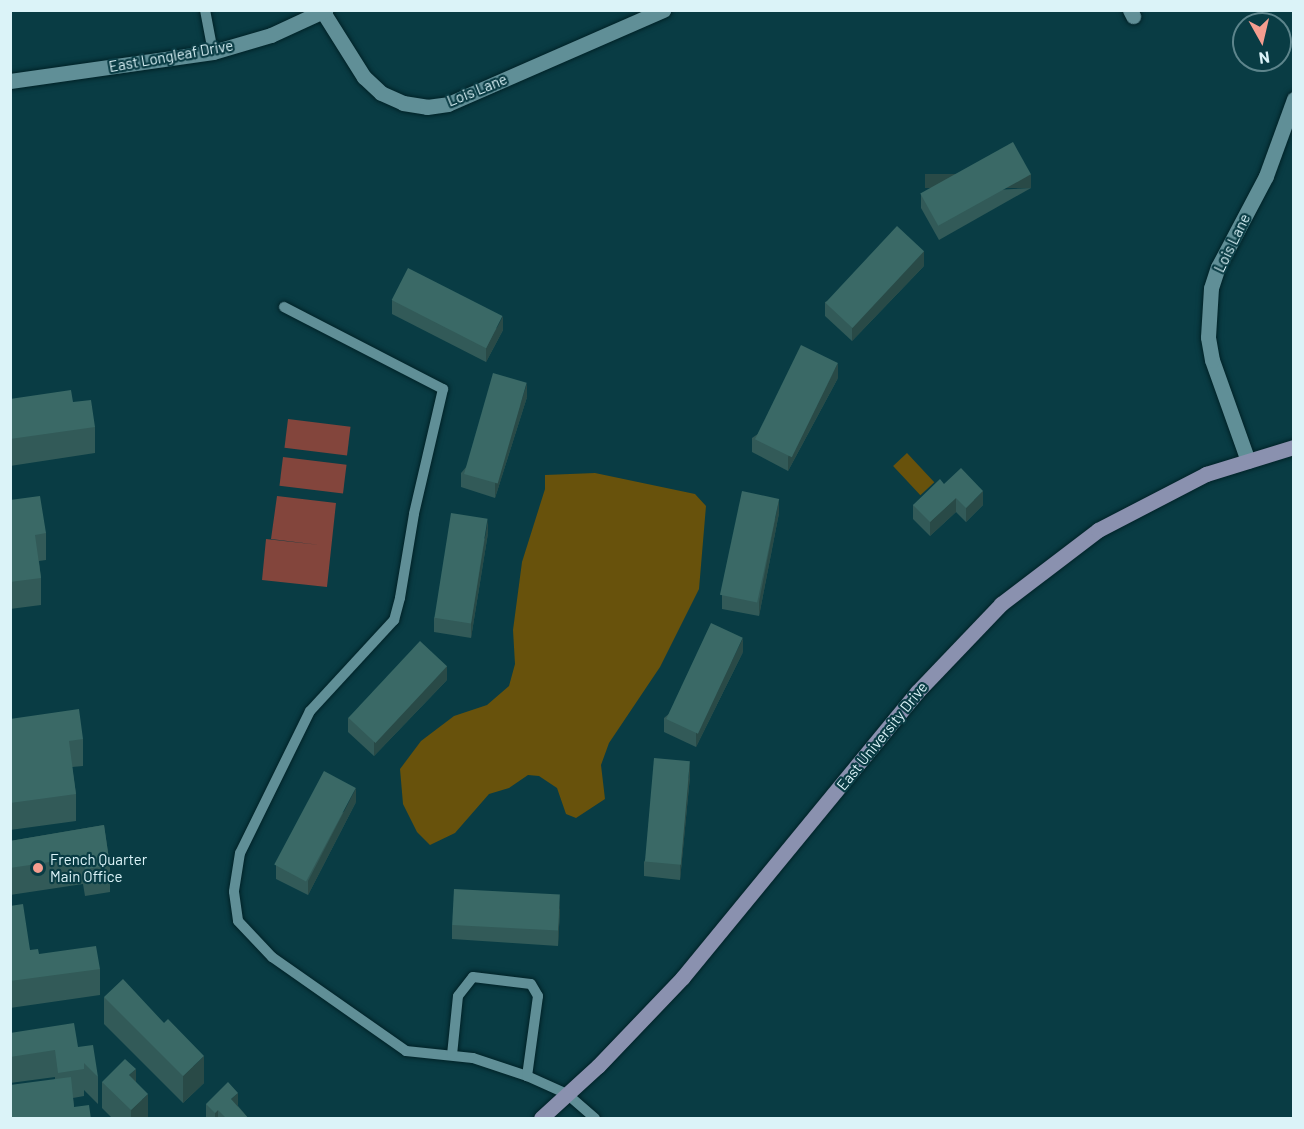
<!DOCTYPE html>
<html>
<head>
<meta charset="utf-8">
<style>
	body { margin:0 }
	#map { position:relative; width:1304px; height:1129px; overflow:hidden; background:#093c44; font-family:Barlow,sans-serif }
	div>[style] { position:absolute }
	.green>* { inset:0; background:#83453c; transform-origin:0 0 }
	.water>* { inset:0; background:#68520c; transform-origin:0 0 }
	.roads { filter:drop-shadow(0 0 2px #002227) drop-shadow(0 0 2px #002227) }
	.lane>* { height:10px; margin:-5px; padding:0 5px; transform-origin:5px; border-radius:5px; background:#608f97 }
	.street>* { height:15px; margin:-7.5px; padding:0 7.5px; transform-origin:7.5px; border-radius:7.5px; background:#608f97 }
	.secondary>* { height:15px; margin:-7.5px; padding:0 7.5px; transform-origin:7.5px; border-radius:7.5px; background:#8a91af }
	.wall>* { inset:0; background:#325a58 }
	.shaded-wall>* { inset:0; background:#294a47; transform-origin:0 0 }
	.building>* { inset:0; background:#3a6966; transform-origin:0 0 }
	.dots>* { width:16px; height:16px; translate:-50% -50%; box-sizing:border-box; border:3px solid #093c44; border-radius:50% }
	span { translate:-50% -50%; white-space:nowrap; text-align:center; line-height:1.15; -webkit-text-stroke:4.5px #093c44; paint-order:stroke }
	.street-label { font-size:15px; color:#dbf3f8 }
	.poi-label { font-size:15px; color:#dbf3f8 }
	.left { translate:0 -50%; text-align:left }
	.frame { position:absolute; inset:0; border:12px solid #dbf3f8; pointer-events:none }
	.north { position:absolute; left:1232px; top:12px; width:60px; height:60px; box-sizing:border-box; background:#093c44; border:2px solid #5d858c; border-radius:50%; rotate:172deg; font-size:16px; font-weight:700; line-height:24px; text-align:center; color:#dbf3f8 }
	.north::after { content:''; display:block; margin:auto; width:21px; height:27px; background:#f59d8f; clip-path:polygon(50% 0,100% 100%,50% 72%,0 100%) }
</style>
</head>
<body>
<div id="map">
	<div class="green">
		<div style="left:288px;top:419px;width:63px;height:29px;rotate:7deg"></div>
		<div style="left:283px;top:457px;width:64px;height:29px;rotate:7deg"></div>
		<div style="clip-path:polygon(277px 496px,336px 503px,327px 587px,262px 580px,266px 539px,320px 545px,271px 539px)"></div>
	</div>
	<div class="water">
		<div style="left:907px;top:453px;width:40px;height:19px;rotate:47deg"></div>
		<div style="clip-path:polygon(595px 473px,695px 494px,706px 506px,699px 589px,660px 667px,609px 743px,601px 765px,605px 799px,576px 818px,566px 814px,557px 788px,539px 776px,528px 775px,509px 788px,489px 794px,455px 833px,430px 845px,417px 832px,403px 804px,400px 769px,421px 741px,454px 716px,487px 705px,509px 686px,515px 664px,513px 630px,522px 562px,545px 489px,545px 475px)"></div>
	</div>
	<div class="roads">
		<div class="lane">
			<div style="left:205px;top:10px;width:43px;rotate:79.2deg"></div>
			<div style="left:284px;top:307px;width:179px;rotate:27.3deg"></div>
			<div style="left:443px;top:389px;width:128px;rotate:103.1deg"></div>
			<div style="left:414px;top:514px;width:85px;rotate:99.5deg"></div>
			<div style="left:400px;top:598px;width:23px;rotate:105deg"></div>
			<div style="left:394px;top:620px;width:124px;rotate:132.7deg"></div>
			<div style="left:310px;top:711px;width:158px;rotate:116.2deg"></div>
			<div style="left:240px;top:853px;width:39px;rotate:99deg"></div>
			<div style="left:234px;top:892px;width:29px;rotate:82deg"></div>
			<div style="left:238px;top:921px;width:50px;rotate:46.6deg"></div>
			<div style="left:272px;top:957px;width:164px;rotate:35deg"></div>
			<div style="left:406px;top:1051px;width:67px;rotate:6deg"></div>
			<div style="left:473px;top:1058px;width:57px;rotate:18.4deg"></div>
			<div style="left:527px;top:1076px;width:44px;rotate:24.2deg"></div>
			<div style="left:567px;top:1094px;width:37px;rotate:41deg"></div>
			<div style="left:452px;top:1055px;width:59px;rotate:-84.2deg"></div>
			<div style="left:458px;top:996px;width:24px;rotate:-52deg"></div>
			<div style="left:473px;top:977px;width:58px;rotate:6.9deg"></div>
			<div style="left:531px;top:984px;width:14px;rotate:60deg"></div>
			<div style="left:538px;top:996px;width:81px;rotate:97.8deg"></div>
		</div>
		<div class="street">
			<div style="left:1130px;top:10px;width:7px;rotate:63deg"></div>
			<div style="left:323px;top:12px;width:77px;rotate:57.8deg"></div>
			<div style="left:364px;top:77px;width:23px;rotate:43deg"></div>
			<div style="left:381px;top:93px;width:24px;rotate:24deg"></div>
			<div style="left:403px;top:103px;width:24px;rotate:9deg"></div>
			<div style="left:427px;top:107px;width:21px;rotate:-8deg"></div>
			<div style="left:448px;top:104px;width:235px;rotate:-23.6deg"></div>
			<div style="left:10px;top:81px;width:205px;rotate:-8.1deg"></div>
			<div style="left:213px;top:52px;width:60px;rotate:-16.3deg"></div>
			<div style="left:271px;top:35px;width:60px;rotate:-24.8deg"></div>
			<div style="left:1248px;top:461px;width:107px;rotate:-109.6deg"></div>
			<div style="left:1212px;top:360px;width:23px;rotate:-100deg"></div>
			<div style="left:1208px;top:337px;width:49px;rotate:-86.5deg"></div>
			<div style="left:1211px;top:288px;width:22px;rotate:-72deg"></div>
			<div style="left:1218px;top:267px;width:103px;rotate:-62.2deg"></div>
			<div style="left:1266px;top:176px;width:82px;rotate:-70deg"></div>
		</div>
		<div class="secondary">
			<div style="left:541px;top:1118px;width:77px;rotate:-42.4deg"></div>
			<div style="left:598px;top:1066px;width:123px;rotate:-46.3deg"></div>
			<div style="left:683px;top:977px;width:369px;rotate:-50.6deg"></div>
			<div style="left:917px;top:692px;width:122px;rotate:-46.3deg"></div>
			<div style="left:1001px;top:604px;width:122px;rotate:-37.3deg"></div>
			<div style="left:1098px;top:530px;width:122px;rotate:-27.4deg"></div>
			<div style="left:1206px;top:474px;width:92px;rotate:-17.1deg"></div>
		</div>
	</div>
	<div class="wall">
		<div style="clip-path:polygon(1031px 188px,939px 240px,921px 208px,921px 194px)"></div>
		<div style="clip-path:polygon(924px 266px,852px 341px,825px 316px,825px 302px)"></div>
		<div style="clip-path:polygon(392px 300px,503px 330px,486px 362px,392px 314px)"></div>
		<div style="clip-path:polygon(838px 378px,788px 471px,752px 452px,752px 438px)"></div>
		<div style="clip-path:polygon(527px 397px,495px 498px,461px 487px,461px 473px)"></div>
		<div style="clip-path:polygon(10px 399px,95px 427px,95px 453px,10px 466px)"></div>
		<div style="clip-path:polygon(944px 484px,983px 505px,966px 522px,956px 512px,930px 536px,913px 519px,913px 505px)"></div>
		<div style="clip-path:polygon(10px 500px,46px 533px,46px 560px,39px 561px,41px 578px,41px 605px,10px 609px)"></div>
		<div style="clip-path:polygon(779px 513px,759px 616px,722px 609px,722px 595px)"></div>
		<div style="clip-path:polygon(488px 533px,471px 638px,434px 632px,434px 618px)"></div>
		<div style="clip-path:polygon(743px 652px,696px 747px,664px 732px,664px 718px)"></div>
		<div style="clip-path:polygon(447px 680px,374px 756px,348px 732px,348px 718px)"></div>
		<div style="clip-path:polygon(10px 719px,83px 739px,83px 766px,72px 767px,76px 794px,76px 821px,10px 830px)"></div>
		<div style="clip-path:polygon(690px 776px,680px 880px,644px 876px,644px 862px)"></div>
		<div style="clip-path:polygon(356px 802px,308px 895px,276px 879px,276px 865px)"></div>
		<div style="clip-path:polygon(104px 825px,110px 866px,110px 892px,85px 896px,83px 884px,10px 895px,10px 841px)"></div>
		<div style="clip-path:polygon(10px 906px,30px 950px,39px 954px,100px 969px,100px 995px,10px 1008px)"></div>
		<div style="clip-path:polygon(560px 909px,558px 946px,452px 939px,452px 925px)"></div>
		<div style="clip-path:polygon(104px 997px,164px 1023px,204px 1083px,183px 1103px,104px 1024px)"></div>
		<div style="clip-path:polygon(10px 1033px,78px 1047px,98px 1077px,98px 1104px,84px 1090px,84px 1096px,73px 1098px,74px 1107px,10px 1119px,55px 1079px,55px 1077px,10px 1083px)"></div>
		<div style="clip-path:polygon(102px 1082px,136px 1082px,148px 1119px,113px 1119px,102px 1108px)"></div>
		<div style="clip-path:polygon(206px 1104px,238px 1106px,249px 1119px,206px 1119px)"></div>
	</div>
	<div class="shaded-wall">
		<div style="left:1031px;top:174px;width:14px;height:106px;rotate:90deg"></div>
		<div style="clip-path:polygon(924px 251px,924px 266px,852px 341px,852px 327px)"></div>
		<div style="clip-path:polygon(503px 316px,503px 330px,486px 362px,486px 348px)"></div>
		<div style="clip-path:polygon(838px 363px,838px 378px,788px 471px,788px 457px)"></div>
		<div style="clip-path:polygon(527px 383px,527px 397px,495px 498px,495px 484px)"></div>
		<div style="clip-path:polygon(983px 491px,983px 505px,966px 522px,966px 508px)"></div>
		<div style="clip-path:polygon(956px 498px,956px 512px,930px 536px,930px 522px)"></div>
		<div style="clip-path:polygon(779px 499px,779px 513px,759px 616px,759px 602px)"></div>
		<div style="clip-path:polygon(488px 519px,488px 533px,471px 638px,471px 624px)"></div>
		<div style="clip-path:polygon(743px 638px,743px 652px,696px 747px,696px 733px)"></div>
		<div style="clip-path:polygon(447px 666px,447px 680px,374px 756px,374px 742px)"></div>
		<div style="clip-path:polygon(690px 761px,690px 776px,680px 880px,680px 866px)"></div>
		<div style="clip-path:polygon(356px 788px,356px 802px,308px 895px,308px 881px)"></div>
		<div style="clip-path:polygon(560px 895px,560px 909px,558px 946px,558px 932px)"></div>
		<div style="clip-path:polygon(204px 1056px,204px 1083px,183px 1103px,183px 1076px)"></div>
		<div style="clip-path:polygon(136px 1069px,136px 1096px,129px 1075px)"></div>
		<div style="clip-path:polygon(238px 1093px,238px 1119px,231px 1099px)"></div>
		<div style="clip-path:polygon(148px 1094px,148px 1119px,131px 1119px,131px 1110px)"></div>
		<div style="clip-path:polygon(218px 1110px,218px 1119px,215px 1119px,215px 1113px)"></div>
	</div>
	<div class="building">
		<div style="left:1013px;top:142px;width:37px;height:106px;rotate:61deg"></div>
		<div style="left:897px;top:226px;width:37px;height:105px;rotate:43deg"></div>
		<div style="left:408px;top:268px;width:106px;height:36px;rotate:27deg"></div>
		<div style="left:801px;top:345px;width:41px;height:105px;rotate:26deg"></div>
		<div style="left:493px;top:373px;width:35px;height:105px;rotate:16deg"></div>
		<div style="clip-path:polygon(71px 390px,73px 402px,91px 400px,95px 427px,10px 439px,10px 399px)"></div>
		<div style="clip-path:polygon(961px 468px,983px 491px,966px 508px,956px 498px,930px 522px,913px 505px,940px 479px,944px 484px)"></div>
		<div style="left:742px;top:491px;width:38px;height:106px;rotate:12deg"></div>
		<div style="clip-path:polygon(40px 496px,46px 533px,35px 535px,41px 578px,10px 582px,10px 500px)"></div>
		<div style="left:451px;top:513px;width:37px;height:106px;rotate:9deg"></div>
		<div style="left:711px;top:623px;width:35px;height:106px;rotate:25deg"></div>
		<div style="left:420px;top:641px;width:37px;height:105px;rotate:43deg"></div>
		<div style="clip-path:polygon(79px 709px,83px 739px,69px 741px,76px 794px,10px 803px,10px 719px)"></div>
		<div style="left:654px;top:758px;width:36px;height:104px;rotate:5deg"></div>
		<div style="left:324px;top:771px;width:36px;height:106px;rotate:28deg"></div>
		<div style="clip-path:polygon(104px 825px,110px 866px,85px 869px,83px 857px,10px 868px,10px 841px)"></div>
		<div style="left:454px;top:889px;width:106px;height:36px;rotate:3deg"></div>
		<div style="clip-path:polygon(23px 904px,30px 950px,38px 949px,39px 954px,96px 946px,100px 969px,10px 981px,10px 906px)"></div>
		<div style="clip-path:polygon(123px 979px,164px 1023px,168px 1019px,204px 1056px,183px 1076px,104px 997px)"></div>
		<div style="clip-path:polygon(74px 1023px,78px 1047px,93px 1045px,98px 1077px,84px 1063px,84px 1069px,58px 1073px,55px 1050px,10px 1057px,10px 1033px)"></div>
		<div style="clip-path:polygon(125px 1059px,136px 1069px,129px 1075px,148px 1094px,131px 1110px,102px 1082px)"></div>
		<div style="clip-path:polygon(71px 1077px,74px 1107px,89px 1105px,91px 1119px,10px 1119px,10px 1085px)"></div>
		<div style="clip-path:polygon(228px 1082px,238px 1093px,231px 1099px,249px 1119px,227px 1119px,218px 1110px,215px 1113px,206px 1104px)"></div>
	</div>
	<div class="dots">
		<div style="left:38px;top:868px;background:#f59d8f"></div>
	</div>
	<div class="street-label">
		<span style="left:171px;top:56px;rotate:-10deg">East Longleaf Drive</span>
		<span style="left:477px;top:90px;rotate:-22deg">Lois Lane</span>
		<span style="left:1232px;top:243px;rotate:-64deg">Lois Lane</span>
		<span style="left:882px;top:736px;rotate:-51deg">East University Drive</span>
	</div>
	<div class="poi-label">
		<span class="left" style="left:50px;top:868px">French Quarter<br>Main Office</span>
	</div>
	<div class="frame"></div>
	<div class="north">N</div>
</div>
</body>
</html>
